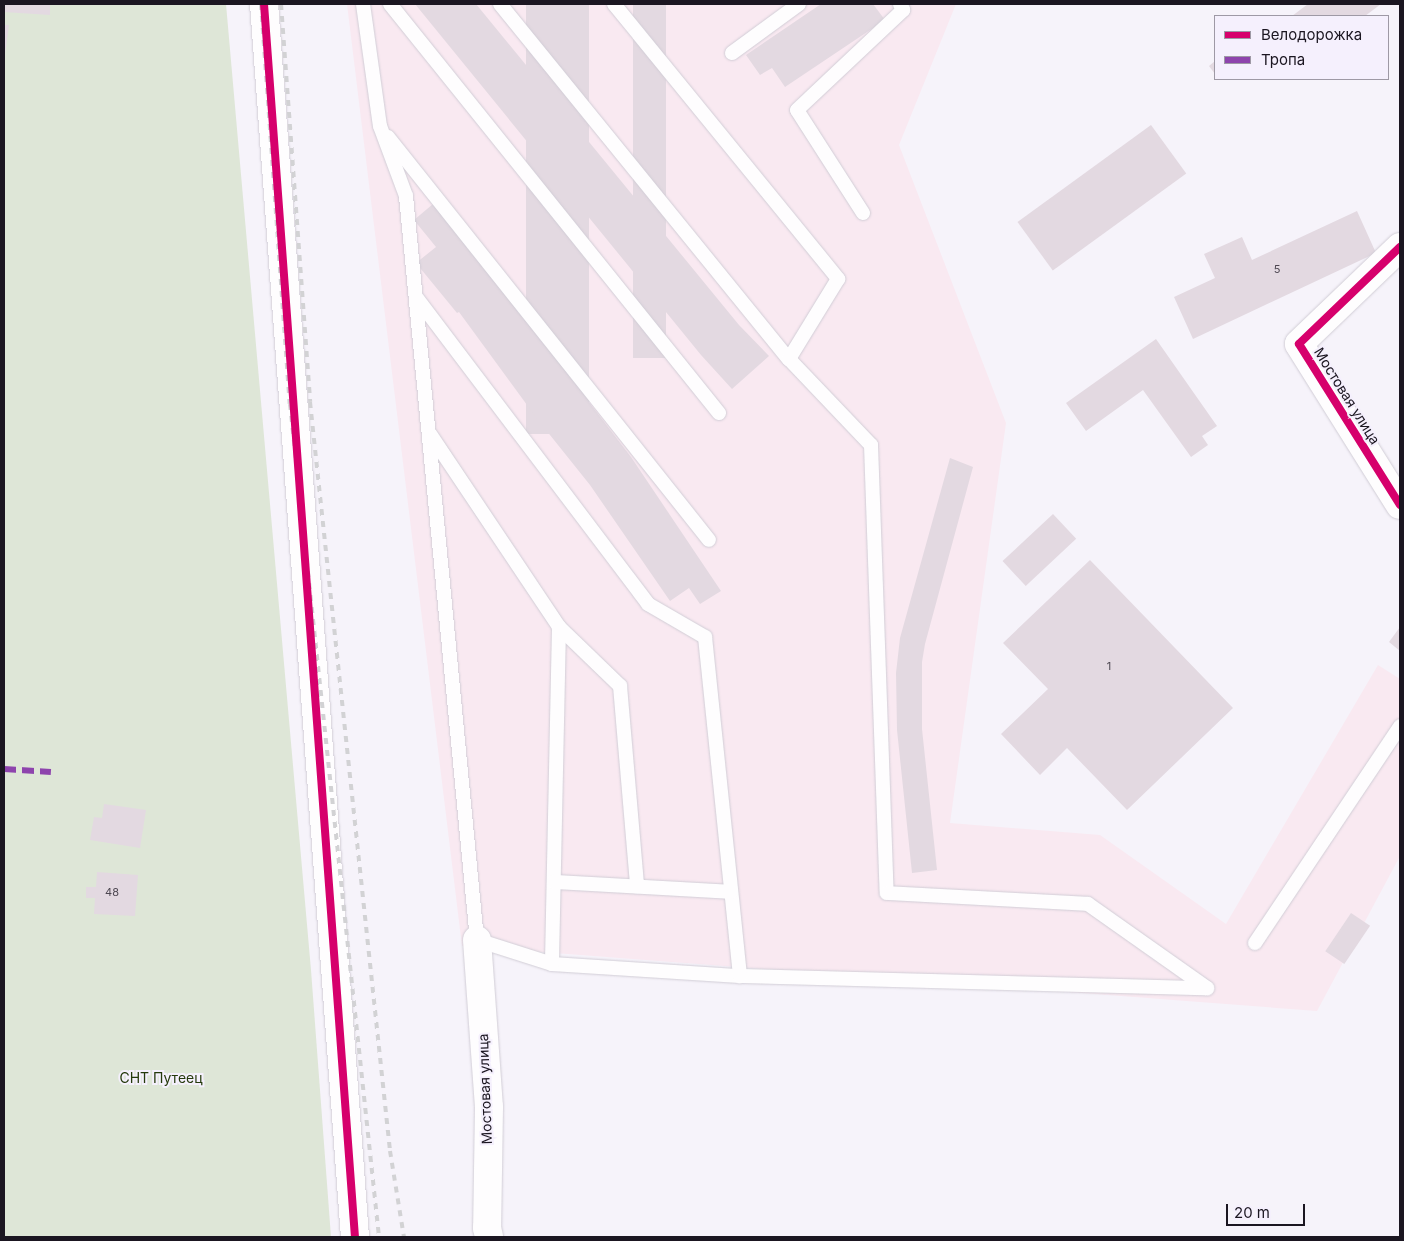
<!DOCTYPE html>
<html>
<head>
<meta charset="utf-8">
<style>
	body { margin:0 }
	#map { position:relative; width:1404px; height:1241px; overflow:hidden; background:#f6f3fa; font-family:Inter,sans-serif }
	div>[style] { position:absolute }
	.industrial>* { inset:0; background:#f9e9f1 }
	.green>* { inset:0; background:#dee6d7 }
	.building>* { inset:0; background:#e3d9e1; transform-origin:0 0 }
	.roads { filter:drop-shadow(0 0 1px #d1cdd6) drop-shadow(0 0 1px #d1cdd6) }
	.lane>* { height:14px; margin:-7px; padding:0 7px; transform-origin:7px; border-radius:7px; background:#fefdfe }
	.street>* { height:28px; margin:-14px; padding:0 14px; transform-origin:14px; border-radius:14px; background:#fefdfe }
	.rail>* { height:4px; margin-top:-2px; transform-origin:0; background:repeating-linear-gradient(90deg,#d2d2d4 0 6px,transparent 0 12px) }
	.quiet>* { height:6px; margin-top:-3px; transform-origin:0; background:repeating-linear-gradient(90deg,#8e44ad 0 12px,transparent 0 18px) }
	.cycleway>* { height:8px; margin:-4px; padding:0 4px; transform-origin:4px; border-radius:4px; background:#d6006c }
	span { translate:-50% -50%; white-space:nowrap; text-align:center; line-height:1.15; -webkit-text-stroke:4px #f5f0fd; paint-order:stroke }
	.number-label { font-size:11px; color:#4d4751 }
	.number-label span { -webkit-text-stroke-width:0 }
	.street-label { font-size:14px; color:#1b1621 }
	.park-label { font-size:14px; color:#253a0c }
	.frame { position:absolute; inset:0; border:5px solid #1b1621; pointer-events:none }
	.legend { position:absolute; left:1214px; top:15px; width:175px; height:65px; box-sizing:border-box; background:#f5f0fd; border:1px solid #9e99a5; margin:0; padding:6px 9px; list-style:none; font-size:15px; color:#1b1621 }
	.legend li { display:flex; align-items:center; gap:10px; height:25px }
	.legend b { width:25px; border:1px solid #9e99a5 }
	.scale { position:absolute; left:1226px; top:1204px; width:79px; height:22px; box-sizing:border-box; border:2px solid #1b1621; border-top:0; padding-left:6px; font-size:15px; line-height:18px; white-space:nowrap; color:#1b1621; -webkit-text-stroke:4px #f5f0fd; paint-order:stroke }
</style>
</head>
<body>
<div id="map">
	<div class="industrial">
		<div style="clip-path:polygon(347px 4px,956px 4px,899px 145px,1006px 423px,950px 823px,1100px 835px,1226px 924px,1378px 665px,1400px 679px,1400px 856px,1317px 1011px,462px 946px)"></div>
	</div>
	<div class="green">
		<div style="clip-path:polygon(4px 4px,226px 4px,311px 970px,331px 1237px,4px 1237px)"></div>
	</div>
	<div class="building">
		<div style="clip-path:polygon(4px 4px,50px 4px,50px 15px,4px 12px)"></div>
		<div style="clip-path:polygon(415px 4px,476px 4px,739px 325px,769px 356px,732px 389px,701px 355px)"></div>
		<div style="left:526px;top:4px;width:63px;height:430px"></div>
		<div style="left:633px;top:4px;width:33px;height:354px"></div>
		<div style="clip-path:polygon(821px 4px,873px 4px,885px 20px,785px 87px,772px 68px,760px 75px,746px 55px)"></div>
		<div style="clip-path:polygon(1308px 4px,1381px 4px,1365px 16px,1292px 16px)"></div>
		<div style="clip-path:polygon(4px 25px,9px 25px,5px 54px,4px 54px)"></div>
		<div style="clip-path:polygon(1215px 61px,1215px 74px,1209px 66px)"></div>
		<div style="left:1151px;top:125px;width:60px;height:165px;rotate:54deg"></div>
		<div style="clip-path:polygon(433px 204px,498px 284px,631px 457px,721px 591px,700px 604px,689px 588px,670px 601px,590px 485px,538px 420px,459px 312px,457px 313px,416px 263px,436px 247px,414px 220px)"></div>
		<div style="clip-path:polygon(1357px 211px,1376px 253px,1193px 339px,1174px 297px,1215px 278px,1204px 254px,1242px 237px,1252px 260px)"></div>
		<div style="clip-path:polygon(1156px 339px,1217px 426px,1202px 436px,1208px 445px,1191px 457px,1143px 390px,1086px 431px,1066px 403px)"></div>
		<div style="clip-path:polygon(950px 458px,973px 467px,925px 644px,922px 662px,922px 729px,937px 870px,912px 873px,897px 730px,896px 673px,900px 638px)"></div>
		<div style="left:1053px;top:514px;width:34px;height:69px;rotate:47deg"></div>
		<div style="clip-path:polygon(1090px 560px,1233px 708px,1127px 810px,1067px 748px,1040px 775px,1001px 734px,1048px 689px,1003px 643px)"></div>
		<div style="clip-path:polygon(1400px 627px,1400px 651px,1389px 642px)"></div>
		<div style="clip-path:polygon(104px 804px,146px 810px,140px 848px,90px 840px,94px 817px,102px 818px)"></div>
		<div style="clip-path:polygon(97px 872px,138px 875px,135px 916px,94px 914px,95px 898px,86px 898px,86px 887px,96px 887px)"></div>
		<div style="left:1351px;top:913px;width:23px;height:46px;rotate:34deg"></div>
	</div>
	<div class="roads">
		<div class="lane">
			<div style="left:363px;top:4px;width:123px;rotate:82.1deg"></div>
			<div style="left:380px;top:126px;width:75px;rotate:69.6deg"></div>
			<div style="left:406px;top:196px;width:747px;rotate:84.55deg"></div>
			<div style="left:477px;top:940px;width:79px;rotate:17.7deg"></div>
			<div style="left:552px;top:964px;width:188px;rotate:3.7deg"></div>
			<div style="left:740px;top:976px;width:467px;rotate:1.5deg"></div>
			<div style="left:390px;top:4px;width:525px;rotate:51.19deg"></div>
			<div style="left:500px;top:4px;width:458px;rotate:50.9deg"></div>
			<div style="left:789px;top:359px;width:119px;rotate:46.4deg"></div>
			<div style="left:871px;top:445px;width:448px;rotate:88deg"></div>
			<div style="left:887px;top:893px;width:201px;rotate:3.1deg"></div>
			<div style="left:1088px;top:904px;width:146px;rotate:35.2deg"></div>
			<div style="left:614px;top:4px;width:355px;rotate:50.8deg"></div>
			<div style="left:838px;top:279px;width:94px;rotate:121.5deg"></div>
			<div style="left:732px;top:53px;width:83px;rotate:-36.2deg"></div>
			<div style="left:388px;top:137px;width:515px;rotate:51.46deg"></div>
			<div style="left:863px;top:213px;width:122px;rotate:-122.7deg"></div>
			<div style="left:797px;top:110px;width:146px;rotate:-43.3deg"></div>
			<div style="left:903px;top:10px;width:7px;rotate:-117deg"></div>
			<div style="left:416px;top:297px;width:385px;rotate:52.9deg"></div>
			<div style="left:648px;top:604px;width:66px;rotate:30.1deg"></div>
			<div style="left:705px;top:637px;width:341px;rotate:84.1deg"></div>
			<div style="left:430px;top:434px;width:232px;rotate:56.2deg"></div>
			<div style="left:559px;top:627px;width:337px;rotate:91.2deg"></div>
			<div style="left:559px;top:627px;width:85px;rotate:44deg"></div>
			<div style="left:620px;top:686px;width:201px;rotate:85.1deg"></div>
			<div style="left:554px;top:882px;width:177px;rotate:3.2deg"></div>
			<div style="left:1255px;top:943px;width:261px;rotate:-56.2deg"></div>
		</div>
		<div class="street">
			<div style="left:264px;top:4px;width:1236px;rotate:85.78deg"></div>
			<div style="left:1400px;top:247px;width:140px;rotate:136.2deg"></div>
			<div style="left:1299px;top:344px;width:190px;rotate:57.9deg"></div>
			<div style="left:477px;top:940px;width:167px;rotate:85.9deg"></div>
			<div style="left:489px;top:1107px;width:121px;rotate:90.9deg"></div>
			<div style="left:487px;top:1228px;width:9px;rotate:77deg"></div>
		</div>
	</div>
	<div class="rail">
		<div style="left:261px;top:4px;width:401px;rotate:85.9deg"></div>
		<div style="left:290px;top:404px;width:838px;rotate:83.9deg"></div>
		<div style="left:281px;top:4px;width:399px;rotate:85.8deg"></div>
		<div style="left:310px;top:402px;width:753px;rotate:83.9deg"></div>
		<div style="left:390px;top:1151px;width:87px;rotate:80.8deg"></div>
	</div>
	<div class="quiet">
		<div style="left:4px;top:769px;width:47px;rotate:3.7deg"></div>
	</div>
	<div class="cycleway">
		<div style="left:264px;top:4px;width:1236px;rotate:85.78deg"></div>
		<div style="left:1400px;top:247px;width:140px;rotate:136.2deg"></div>
		<div style="left:1299px;top:344px;width:190px;rotate:57.9deg"></div>
	</div>
	<div class="number-label">
		<span style="left:1277px;top:269px">5</span>
		<span style="left:1109px;top:666px">1</span>
		<span style="left:112px;top:892px">48</span>
	</div>
	<div class="street-label">
		<span style="left:1347px;top:396px;rotate:58deg">Мостовая улица</span>
		<span style="left:485px;top:1089px;rotate:-92deg">Мостовая улица</span>
	</div>
	<div class="park-label">
		<span style="left:161px;top:1078px">СНТ Путеец</span>
	</div>
	<div class="frame"></div>
	<ul class="legend">
	<li><b style="height:6px;background:#d6006c"></b>Велодорожка</li>
	<li><b style="height:6px;background:#8e44ad"></b>Тропа</li>
	</ul>
	<div class="scale">20 m</div>
</div>
</body>
</html>
